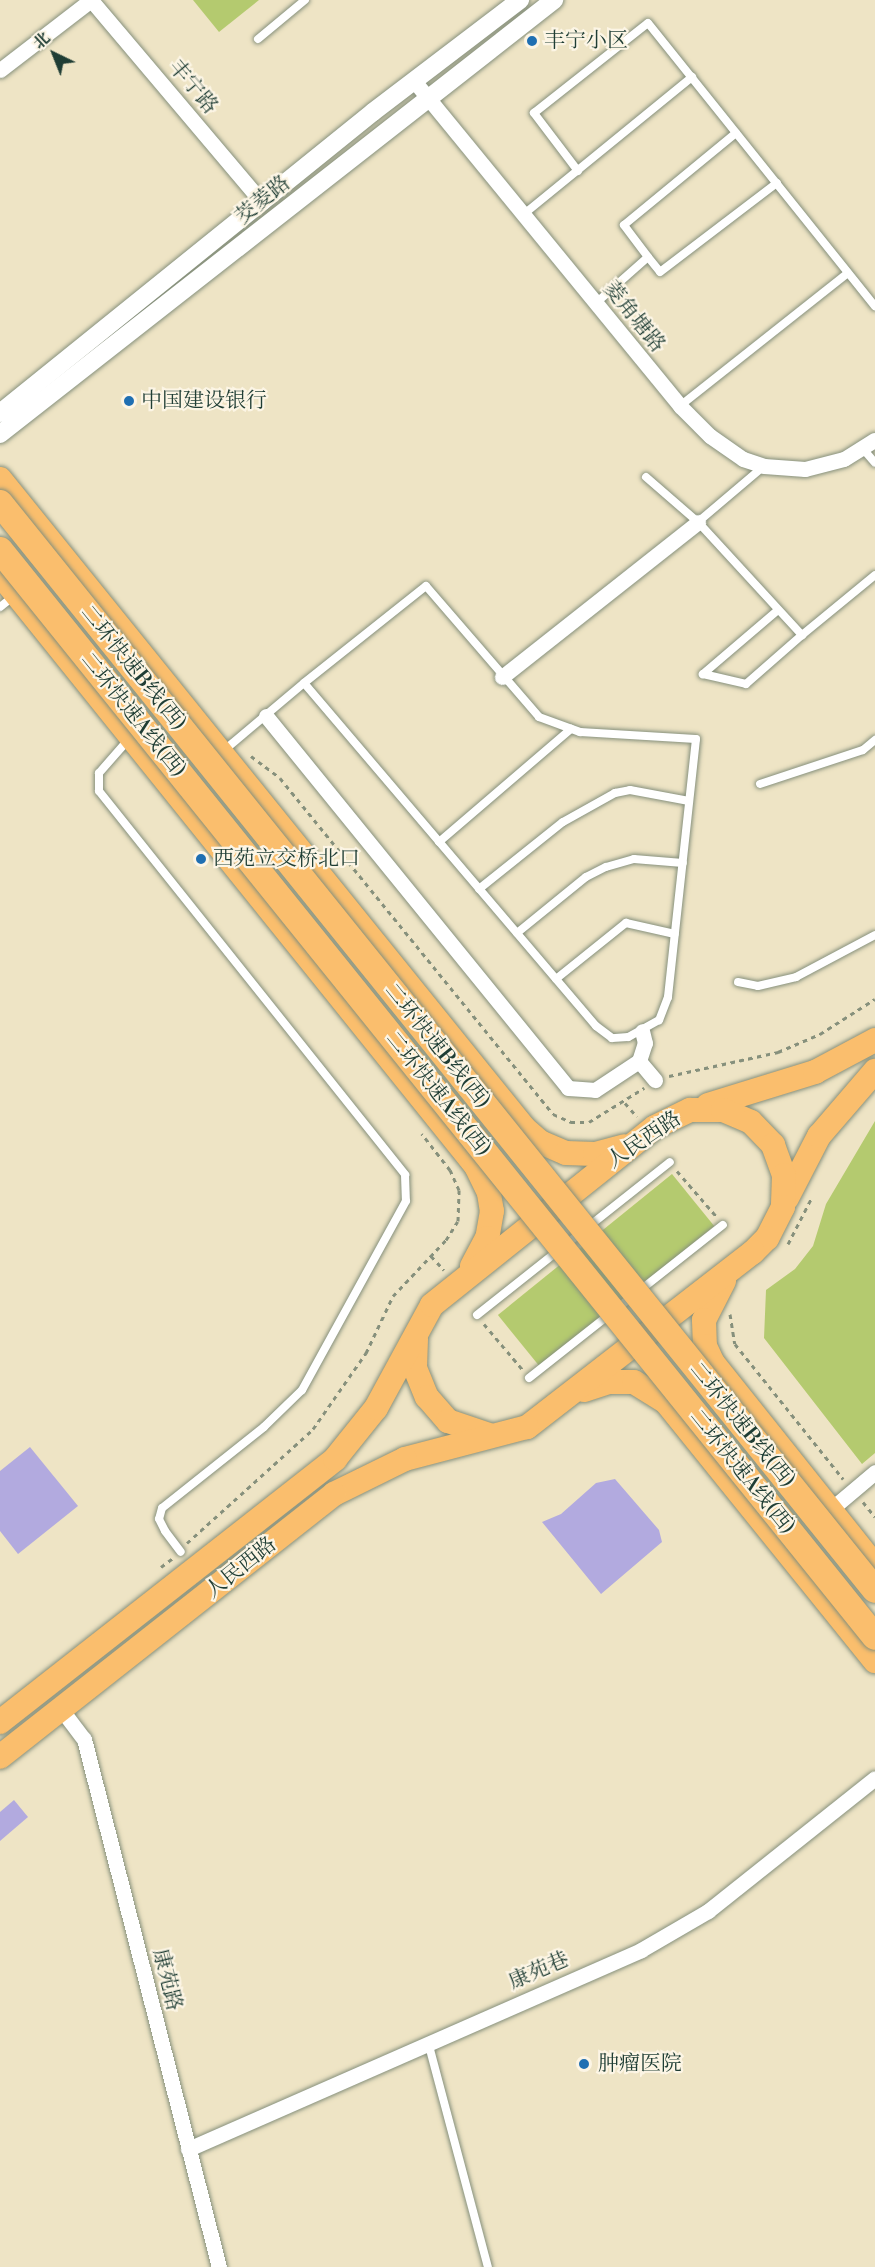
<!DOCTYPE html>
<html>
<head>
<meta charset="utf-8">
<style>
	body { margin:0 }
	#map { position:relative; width:875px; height:2267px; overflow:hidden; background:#eee4c5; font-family:"Libre Bodoni","Noto Serif SC",serif }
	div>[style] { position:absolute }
	.green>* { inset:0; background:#b4ca6f; transform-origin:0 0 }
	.building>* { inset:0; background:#b2aadf }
	.path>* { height:3px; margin-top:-1.5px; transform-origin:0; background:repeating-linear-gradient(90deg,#86907c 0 4.5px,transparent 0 9px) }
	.roads { filter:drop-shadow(0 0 2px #86907c) drop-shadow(0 0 2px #86907c) }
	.service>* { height:8px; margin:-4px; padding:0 4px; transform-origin:4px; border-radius:4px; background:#fff }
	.minor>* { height:15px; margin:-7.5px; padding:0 7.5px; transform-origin:7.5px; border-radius:7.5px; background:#fff }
	.tertiary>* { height:18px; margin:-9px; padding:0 9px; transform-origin:9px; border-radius:9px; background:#fff }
	.primary>* { height:24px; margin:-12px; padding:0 12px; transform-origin:12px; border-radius:12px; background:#fabe6d }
	.bridges { filter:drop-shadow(0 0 2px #86907c) drop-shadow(0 0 2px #86907c) }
	.trunk-bridge>* { height:26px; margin:-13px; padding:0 13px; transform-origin:13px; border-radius:13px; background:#fabe6d }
	.dots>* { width:16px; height:16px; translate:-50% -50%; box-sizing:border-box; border:3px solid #fcf5e5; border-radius:50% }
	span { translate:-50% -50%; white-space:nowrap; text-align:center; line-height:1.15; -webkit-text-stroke:4.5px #fcf5e5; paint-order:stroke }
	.poi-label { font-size:21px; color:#1f3d34 }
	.left { translate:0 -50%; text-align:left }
	.street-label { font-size:21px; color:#1f3d34 }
	.north { position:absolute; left:24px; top:24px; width:60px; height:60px; -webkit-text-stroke:4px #fcf5e5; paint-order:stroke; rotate:317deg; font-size:16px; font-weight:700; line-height:24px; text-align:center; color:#1f3d34 }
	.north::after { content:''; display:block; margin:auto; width:21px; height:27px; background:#1f3d34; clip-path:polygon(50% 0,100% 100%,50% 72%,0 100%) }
</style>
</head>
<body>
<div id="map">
	<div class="green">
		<div style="clip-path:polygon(193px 0,259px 0,219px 32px)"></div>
		<div style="clip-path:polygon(875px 1121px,875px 1453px,862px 1464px,764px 1338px,766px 1290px,795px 1269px,813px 1246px,826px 1204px)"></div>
		<div style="left:672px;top:1174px;width:67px;height:224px;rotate:51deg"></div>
	</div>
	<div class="building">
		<div style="clip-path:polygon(30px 1447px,78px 1506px,18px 1554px,0 1531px,0 1471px)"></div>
		<div style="clip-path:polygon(615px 1479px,659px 1530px,662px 1542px,601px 1594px,542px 1522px,561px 1514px,596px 1483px)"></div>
		<div style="clip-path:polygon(14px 1800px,28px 1817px,0 1841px,0 1812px)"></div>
	</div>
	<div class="path">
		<div style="left:251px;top:756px;width:36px;rotate:37deg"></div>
		<div style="left:280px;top:778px;width:433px;rotate:50.9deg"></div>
		<div style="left:553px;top:1114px;width:20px;rotate:24deg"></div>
		<div style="left:571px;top:1122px;width:18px"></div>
		<div style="left:589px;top:1122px;width:65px;rotate:-31.7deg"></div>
		<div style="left:669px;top:1076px;width:112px;rotate:-12.4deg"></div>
		<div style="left:778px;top:1052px;width:46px;rotate:-23.2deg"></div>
		<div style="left:820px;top:1034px;width:65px;rotate:-32.5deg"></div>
		<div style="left:625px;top:1103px;width:18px;rotate:49deg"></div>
		<div style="left:677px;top:1171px;width:60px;rotate:49.1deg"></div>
		<div style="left:788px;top:1244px;width:51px;rotate:-62.9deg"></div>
		<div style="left:431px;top:1256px;width:19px;rotate:47deg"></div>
		<div style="left:730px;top:1314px;width:30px;rotate:81deg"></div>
		<div style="left:735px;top:1344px;width:173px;rotate:51.3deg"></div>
		<div style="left:484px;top:1324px;width:59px;rotate:49.8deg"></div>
		<div style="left:863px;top:1502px;width:19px;rotate:51deg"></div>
		<div style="left:187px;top:1543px;width:170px;rotate:-42.1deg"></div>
		<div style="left:313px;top:1429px;width:93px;rotate:-55.1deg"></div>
		<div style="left:366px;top:1353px;width:63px;rotate:-64.7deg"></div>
		<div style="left:393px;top:1296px;width:77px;rotate:-46.6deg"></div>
		<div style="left:446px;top:1240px;width:22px;rotate:-58deg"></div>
		<div style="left:458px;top:1221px;width:31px;rotate:-88deg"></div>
		<div style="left:459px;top:1190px;width:22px;rotate:-114deg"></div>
		<div style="left:450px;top:1170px;width:46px;rotate:-127.9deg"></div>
		<div style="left:161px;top:1567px;width:15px;rotate:-37deg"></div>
	</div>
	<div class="roads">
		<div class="service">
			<div style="left:258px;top:39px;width:61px;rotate:-39.7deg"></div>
			<div style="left:578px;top:171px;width:73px;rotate:-127.2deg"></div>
			<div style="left:534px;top:113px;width:145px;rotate:-38.3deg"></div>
			<div style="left:648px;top:23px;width:363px;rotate:51.3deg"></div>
			<div style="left:524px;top:214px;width:217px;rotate:-39.2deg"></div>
			<div style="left:648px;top:257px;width:40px;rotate:-127deg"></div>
			<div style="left:624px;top:225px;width:145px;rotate:-39.4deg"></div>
			<div style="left:596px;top:303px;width:69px;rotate:-41.5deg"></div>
			<div style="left:648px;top:257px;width:19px;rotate:51deg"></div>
			<div style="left:660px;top:272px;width:147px;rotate:-37.3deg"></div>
			<div style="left:680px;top:406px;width:214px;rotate:-38.4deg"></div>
			<div style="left:863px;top:449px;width:18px;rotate:49deg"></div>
			<div style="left:764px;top:466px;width:87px;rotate:139.7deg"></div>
			<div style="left:698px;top:522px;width:154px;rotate:47.4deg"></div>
			<div style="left:802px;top:635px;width:94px;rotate:-39.4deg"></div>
			<div style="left:646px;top:477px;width:69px;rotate:40.9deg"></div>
			<div style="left:0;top:607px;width:19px;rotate:-39deg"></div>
			<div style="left:778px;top:610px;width:99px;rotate:139.5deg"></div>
			<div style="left:703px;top:674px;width:44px;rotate:13.1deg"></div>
			<div style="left:746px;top:684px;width:74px;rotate:-41.2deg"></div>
			<div style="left:128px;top:740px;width:44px;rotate:131.3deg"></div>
			<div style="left:99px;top:773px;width:18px;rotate:90deg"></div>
			<div style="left:99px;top:791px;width:491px;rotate:51.4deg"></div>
			<div style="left:405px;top:1175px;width:26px;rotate:88deg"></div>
			<div style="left:406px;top:1201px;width:216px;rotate:118.8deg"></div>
			<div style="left:302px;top:1390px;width:53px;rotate:135.8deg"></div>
			<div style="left:264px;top:1427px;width:130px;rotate:141.5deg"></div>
			<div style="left:162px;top:1508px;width:11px;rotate:105deg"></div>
			<div style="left:159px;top:1519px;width:13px;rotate:63deg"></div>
			<div style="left:165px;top:1531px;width:26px;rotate:53deg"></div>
			<div style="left:222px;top:752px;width:107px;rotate:-40.1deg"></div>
			<div style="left:304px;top:683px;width:156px;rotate:-38.5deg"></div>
			<div style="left:426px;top:586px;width:173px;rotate:49.2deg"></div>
			<div style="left:539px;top:717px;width:44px;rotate:20.1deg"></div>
			<div style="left:580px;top:732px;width:116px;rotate:3.5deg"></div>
			<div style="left:696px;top:739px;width:260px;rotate:96.2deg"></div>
			<div style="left:668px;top:997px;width:25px;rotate:111deg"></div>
			<div style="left:659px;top:1020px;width:35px;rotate:151deg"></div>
			<div style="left:628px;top:1037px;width:16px;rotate:176deg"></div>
			<div style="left:612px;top:1038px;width:20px;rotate:-143deg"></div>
			<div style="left:596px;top:1026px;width:450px;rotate:-130.4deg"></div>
			<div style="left:760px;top:784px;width:108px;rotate:-18.3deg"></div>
			<div style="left:863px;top:750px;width:16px;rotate:-40deg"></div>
			<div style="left:439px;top:842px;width:174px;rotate:-40.6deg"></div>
			<div style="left:479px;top:889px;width:107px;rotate:-38.6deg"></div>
			<div style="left:563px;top:822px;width:60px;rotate:-29.1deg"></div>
			<div style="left:615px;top:793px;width:15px;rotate:-11deg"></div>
			<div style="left:630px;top:790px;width:60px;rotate:10.6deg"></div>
			<div style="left:517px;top:933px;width:89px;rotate:-39.1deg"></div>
			<div style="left:586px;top:877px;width:22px;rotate:-27deg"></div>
			<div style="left:606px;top:867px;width:29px;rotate:-16deg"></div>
			<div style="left:634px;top:859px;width:49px;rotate:4.7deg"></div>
			<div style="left:556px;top:979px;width:90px;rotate:-38.7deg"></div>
			<div style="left:626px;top:923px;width:50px;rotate:12.7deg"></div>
			<div style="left:738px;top:982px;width:20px;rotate:11deg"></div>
			<div style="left:758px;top:986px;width:39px;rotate:-13deg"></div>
			<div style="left:796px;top:977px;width:89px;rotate:-28deg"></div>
			<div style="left:477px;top:1315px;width:246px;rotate:-38.4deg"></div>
			<div style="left:529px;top:1378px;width:247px;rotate:-38.3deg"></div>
			<div style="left:428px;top:2042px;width:233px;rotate:75.1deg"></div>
		</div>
		<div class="minor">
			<div style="left:91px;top:0;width:265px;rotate:49.8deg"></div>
			<div style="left:0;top:70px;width:115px;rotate:-37.6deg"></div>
			<div style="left:415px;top:82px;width:419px;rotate:50.7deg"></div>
			<div style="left:680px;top:406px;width:42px;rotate:45deg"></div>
			<div style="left:710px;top:436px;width:40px;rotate:34.9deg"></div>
			<div style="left:743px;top:459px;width:22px;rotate:18deg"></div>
			<div style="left:764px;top:466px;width:41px;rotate:4.2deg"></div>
			<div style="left:805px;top:469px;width:40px;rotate:-14.4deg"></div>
			<div style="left:844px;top:459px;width:36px;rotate:-32deg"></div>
			<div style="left:502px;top:677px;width:250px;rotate:-38.3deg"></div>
			<div style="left:266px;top:716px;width:479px;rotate:50.9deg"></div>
			<div style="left:568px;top:1088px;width:27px;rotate:4deg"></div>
			<div style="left:595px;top:1090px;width:53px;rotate:-33.4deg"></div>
			<div style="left:639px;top:1061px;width:19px;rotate:-72deg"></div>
			<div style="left:645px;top:1043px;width:12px;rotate:-104deg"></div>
			<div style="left:639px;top:1061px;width:25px;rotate:50deg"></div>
			<div style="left:830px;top:1510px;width:59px;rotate:-40.2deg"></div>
			<div style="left:61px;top:1709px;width:38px;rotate:53deg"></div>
			<div style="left:84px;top:1739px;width:545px;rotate:75.66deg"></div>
			<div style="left:188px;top:2149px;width:495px;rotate:-23.7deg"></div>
			<div style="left:641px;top:1950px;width:78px;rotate:-30.2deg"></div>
			<div style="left:708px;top:1911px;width:213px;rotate:-38.5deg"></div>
		</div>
		<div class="tertiary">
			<div style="left:0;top:413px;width:479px;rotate:-38.9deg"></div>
			<div style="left:373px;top:112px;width:185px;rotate:-37.3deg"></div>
			<div style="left:0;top:434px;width:704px;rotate:-38.07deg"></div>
		</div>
		<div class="primary">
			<div style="left:0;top:479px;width:834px;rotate:51.08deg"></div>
			<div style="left:524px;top:1128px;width:21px;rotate:41deg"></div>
			<div style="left:540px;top:1142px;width:28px;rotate:23deg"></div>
			<div style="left:566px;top:1153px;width:29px;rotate:2deg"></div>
			<div style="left:595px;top:1154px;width:30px;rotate:-15deg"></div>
			<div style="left:0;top:574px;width:760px;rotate:51.2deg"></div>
			<div style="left:476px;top:1166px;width:30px;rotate:64deg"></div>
			<div style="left:489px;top:1193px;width:18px;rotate:81deg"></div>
			<div style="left:492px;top:1211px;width:27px;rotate:100deg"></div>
			<div style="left:487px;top:1238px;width:32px;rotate:118deg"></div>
			<div style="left:708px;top:1105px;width:112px;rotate:-17.1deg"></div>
			<div style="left:815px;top:1072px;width:68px;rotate:-28.1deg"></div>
			<div style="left:787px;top:1198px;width:70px;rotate:-62.7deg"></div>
			<div style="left:819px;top:1136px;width:86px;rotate:-49.3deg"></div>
			<div style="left:724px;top:1281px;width:44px;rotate:117.1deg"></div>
			<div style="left:704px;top:1320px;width:26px;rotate:88deg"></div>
			<div style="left:705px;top:1346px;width:19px;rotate:65deg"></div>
			<div style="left:713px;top:1363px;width:260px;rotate:51.4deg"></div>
			<div style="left:416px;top:1339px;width:29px;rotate:92deg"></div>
			<div style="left:415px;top:1368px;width:31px;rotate:68deg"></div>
			<div style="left:427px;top:1397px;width:32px;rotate:49deg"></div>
			<div style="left:448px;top:1421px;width:43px;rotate:18.9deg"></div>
			<div style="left:584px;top:1390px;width:25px;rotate:-18deg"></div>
			<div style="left:608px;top:1382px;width:26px"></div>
			<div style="left:634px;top:1382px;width:38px;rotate:32deg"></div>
			<div style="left:666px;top:1402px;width:333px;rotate:51.1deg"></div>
			<div style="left:0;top:1722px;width:426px;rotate:-38.1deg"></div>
			<div style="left:335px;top:1459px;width:65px;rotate:-51.2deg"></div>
			<div style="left:376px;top:1408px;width:117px;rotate:-61.5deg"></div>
			<div style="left:432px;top:1305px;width:285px;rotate:-38.6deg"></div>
			<div style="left:655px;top:1127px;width:39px;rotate:-26deg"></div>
			<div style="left:690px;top:1110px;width:33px"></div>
			<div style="left:723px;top:1110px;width:30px;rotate:23deg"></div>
			<div style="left:751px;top:1122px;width:32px;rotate:46deg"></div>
			<div style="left:773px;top:1145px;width:32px;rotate:70deg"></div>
			<div style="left:784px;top:1175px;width:32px;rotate:92deg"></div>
			<div style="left:783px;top:1207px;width:35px;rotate:117deg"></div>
			<div style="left:767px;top:1238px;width:20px;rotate:135deg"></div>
			<div style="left:753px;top:1252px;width:286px;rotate:142.2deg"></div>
			<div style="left:527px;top:1427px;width:126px;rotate:165.3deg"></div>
			<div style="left:405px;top:1459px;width:79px;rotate:153.8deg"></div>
			<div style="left:334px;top:1494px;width:425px;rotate:141.8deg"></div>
		</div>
	</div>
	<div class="bridges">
		<div class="trunk-bridge">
			<div style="left:0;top:503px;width:1395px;rotate:51.17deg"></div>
			<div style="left:0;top:550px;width:1395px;rotate:51.17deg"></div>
		</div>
	</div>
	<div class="dots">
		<div style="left:532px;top:41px;background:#1f6fb2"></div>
		<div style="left:129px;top:401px;background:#1f6fb2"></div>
		<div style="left:201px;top:859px;background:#1f6fb2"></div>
		<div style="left:584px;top:2064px;background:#1f6fb2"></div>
	</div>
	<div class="poi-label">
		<span class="left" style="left:544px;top:41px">丰宁小区</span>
		<span class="left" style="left:141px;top:401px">中国建设银行</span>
		<span class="left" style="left:213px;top:859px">西苑立交桥北口</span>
		<span class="left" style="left:598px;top:2064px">肿瘤医院</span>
	</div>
	<div class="street-label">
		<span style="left:193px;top:87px;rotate:50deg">丰宁路</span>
		<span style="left:263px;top:200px;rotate:-39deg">茭菱路</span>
		<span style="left:634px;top:317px;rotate:51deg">菱角塘路</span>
		<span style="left:133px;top:668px;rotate:51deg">二环快速B线(西)</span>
		<span style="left:133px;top:715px;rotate:51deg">二环快速A线(西)</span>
		<span style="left:437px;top:1046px;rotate:51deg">二环快速B线(西)</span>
		<span style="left:438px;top:1094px;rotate:51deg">二环快速A线(西)</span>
		<span style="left:644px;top:1140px;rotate:-34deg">人民西路</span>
		<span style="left:742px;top:1425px;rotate:51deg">二环快速B线(西)</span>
		<span style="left:742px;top:1472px;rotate:51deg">二环快速A线(西)</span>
		<span style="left:241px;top:1568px;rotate:-39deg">人民西路</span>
		<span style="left:539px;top:1971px;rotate:-23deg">康苑巷</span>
		<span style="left:167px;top:1980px;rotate:76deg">康苑路</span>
	</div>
	<div class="north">北</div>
</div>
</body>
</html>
